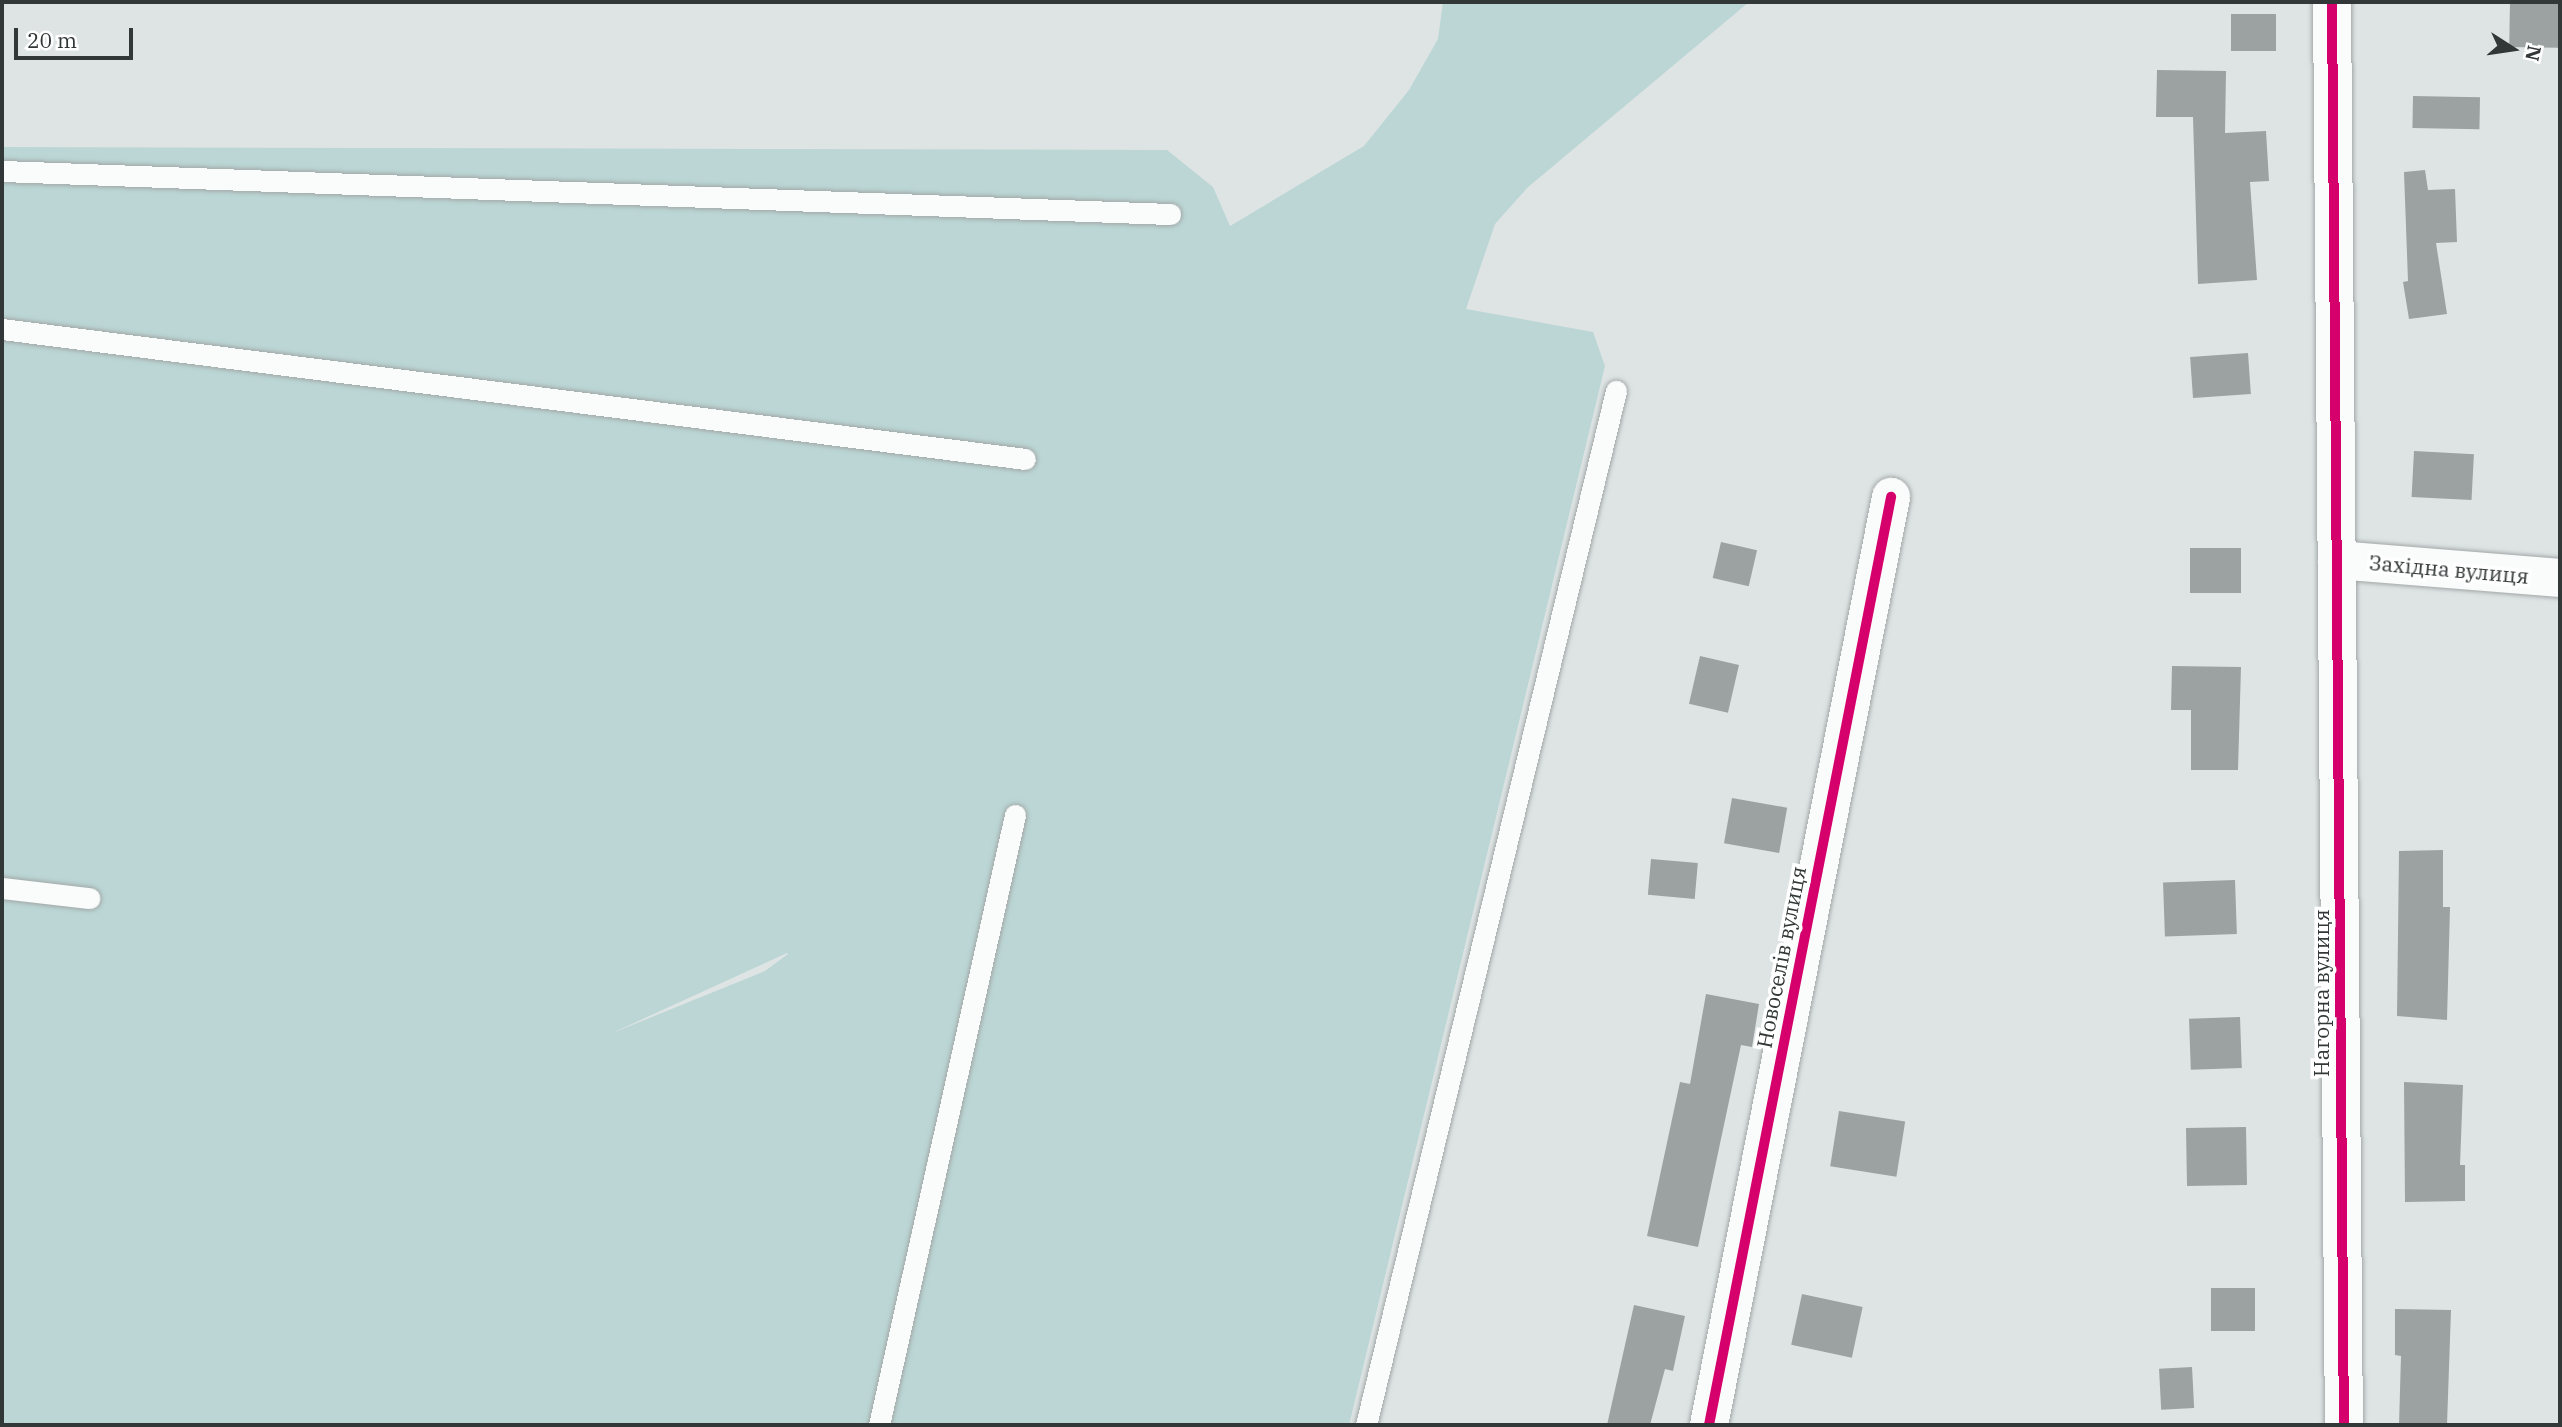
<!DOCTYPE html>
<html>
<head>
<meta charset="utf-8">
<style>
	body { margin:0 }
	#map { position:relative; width:2562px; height:1427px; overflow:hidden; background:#dee4e4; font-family:"IBM Plex Serif",serif }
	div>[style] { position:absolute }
	.green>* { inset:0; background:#bbd6d5 }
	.building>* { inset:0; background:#9ca1a1; transform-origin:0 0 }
	.roads { filter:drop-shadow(0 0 2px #a2a8a7) drop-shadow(0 0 2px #a2a8a7) }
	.service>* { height:21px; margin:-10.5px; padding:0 10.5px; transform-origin:10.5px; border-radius:10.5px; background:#fafbfb }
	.minor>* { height:38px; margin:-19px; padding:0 19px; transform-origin:19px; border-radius:19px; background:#fafbfb }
	.cycleway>* { height:10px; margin:-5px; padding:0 5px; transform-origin:5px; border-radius:5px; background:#d6006c }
	span { translate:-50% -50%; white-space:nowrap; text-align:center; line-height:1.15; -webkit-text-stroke:7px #fff; paint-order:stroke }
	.street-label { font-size:21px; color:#323837 }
	.frame { position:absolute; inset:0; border:4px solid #323837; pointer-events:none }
	.north { position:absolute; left:2478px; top:14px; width:70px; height:70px; -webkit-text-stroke:5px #fff; paint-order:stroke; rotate:102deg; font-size:19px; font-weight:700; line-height:28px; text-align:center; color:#323837 }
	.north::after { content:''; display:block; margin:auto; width:24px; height:32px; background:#323837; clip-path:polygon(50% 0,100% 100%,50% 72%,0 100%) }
	.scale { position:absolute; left:14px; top:28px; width:119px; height:32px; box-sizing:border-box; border:4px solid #323837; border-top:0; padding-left:9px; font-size:21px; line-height:24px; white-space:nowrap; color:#323837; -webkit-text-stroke:5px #fff; paint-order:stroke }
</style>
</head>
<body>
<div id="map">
	<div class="green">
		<div style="clip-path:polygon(evenodd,1443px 2px,1749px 2px,1527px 188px,1495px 224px,1466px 309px,1593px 332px,1605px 366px,1349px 1425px,2px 1425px,2px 147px,1167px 150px,1213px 187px,1230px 226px,1364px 146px,1409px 90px,1438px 39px,1443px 2px,788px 954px,765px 971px,610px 1034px,787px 953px,788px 954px)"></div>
	</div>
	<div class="building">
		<div style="left:2510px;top:2px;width:50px;height:45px;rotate:1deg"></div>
		<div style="left:2231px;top:14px;width:45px;height:37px"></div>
		<div style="clip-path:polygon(2157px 70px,2226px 71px,2225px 133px,2266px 131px,2269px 181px,2250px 182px,2257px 280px,2198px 284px,2193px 117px,2156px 117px)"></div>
		<div style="left:2413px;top:96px;width:67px;height:32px;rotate:1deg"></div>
		<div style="clip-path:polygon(2425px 170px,2428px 190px,2455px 189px,2457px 242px,2436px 243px,2447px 314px,2409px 319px,2403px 282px,2408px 281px,2404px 172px)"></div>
		<div style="left:2248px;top:353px;width:41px;height:58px;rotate:86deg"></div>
		<div style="left:2414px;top:451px;width:60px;height:46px;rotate:3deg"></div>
		<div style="left:1721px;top:542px;width:37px;height:37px;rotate:13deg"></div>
		<div style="left:2190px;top:548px;width:51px;height:45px"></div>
		<div style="left:1700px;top:656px;width:40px;height:49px;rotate:13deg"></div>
		<div style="clip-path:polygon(2172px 666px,2241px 667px,2238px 770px,2191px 770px,2191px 710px,2171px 710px)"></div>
		<div style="left:1732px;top:798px;width:56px;height:46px;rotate:10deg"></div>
		<div style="clip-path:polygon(2443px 850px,2443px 907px,2450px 907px,2447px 1020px,2397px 1016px,2399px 851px)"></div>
		<div style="left:1651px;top:859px;width:47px;height:36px;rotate:5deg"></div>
		<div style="left:2235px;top:880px;width:54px;height:72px;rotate:88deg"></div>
		<div style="clip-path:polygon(1706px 994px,1759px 1004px,1752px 1047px,1741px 1045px,1698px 1247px,1647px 1236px,1680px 1082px,1690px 1084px)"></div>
		<div style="left:2240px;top:1017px;width:51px;height:51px;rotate:88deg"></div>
		<div style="clip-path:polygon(2404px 1082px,2463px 1085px,2460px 1165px,2465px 1165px,2465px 1201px,2405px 1202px)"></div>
		<div style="left:1839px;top:1111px;width:67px;height:56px;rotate:9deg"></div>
		<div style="left:2246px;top:1127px;width:58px;height:60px;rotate:89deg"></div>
		<div style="left:2211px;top:1288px;width:44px;height:43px"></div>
		<div style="left:1802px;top:1294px;width:62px;height:52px;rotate:12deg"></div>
		<div style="clip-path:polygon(1634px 1305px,1685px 1316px,1673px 1371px,1665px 1369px,1650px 1425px,1607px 1425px)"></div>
		<div style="clip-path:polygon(2395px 1309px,2451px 1310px,2447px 1425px,2399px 1425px,2401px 1356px,2395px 1355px)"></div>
		<div style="left:2192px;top:1367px;width:41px;height:33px;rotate:87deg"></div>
	</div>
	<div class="roads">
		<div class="service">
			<div style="left:2px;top:171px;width:1169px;rotate:2.11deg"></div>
			<div style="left:2px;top:329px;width:1031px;rotate:7.24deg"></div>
			<div style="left:2px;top:888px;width:88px;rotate:6.6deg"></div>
			<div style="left:879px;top:1425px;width:625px;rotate:-77.43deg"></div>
			<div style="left:1366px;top:1425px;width:1064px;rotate:-76.41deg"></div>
		</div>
		<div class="minor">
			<div style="left:2332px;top:2px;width:1423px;rotate:89.52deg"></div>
			<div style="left:2337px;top:560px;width:224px;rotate:4.6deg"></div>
			<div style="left:1709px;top:1425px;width:946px;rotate:-78.9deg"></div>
		</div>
	</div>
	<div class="cycleway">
		<div style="left:2332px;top:2px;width:1423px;rotate:89.52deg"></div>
		<div style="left:1709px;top:1425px;width:946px;rotate:-78.9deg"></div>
	</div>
	<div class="street-label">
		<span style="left:2449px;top:569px;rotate:5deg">Західна вулиця</span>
		<span style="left:1781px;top:957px;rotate:-79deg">Новоселів вулиця</span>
		<span style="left:2321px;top:993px;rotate:-90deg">Нагорна вулиця</span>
	</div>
	<div class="frame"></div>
	<div class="north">N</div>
	<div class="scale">20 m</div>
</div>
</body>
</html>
